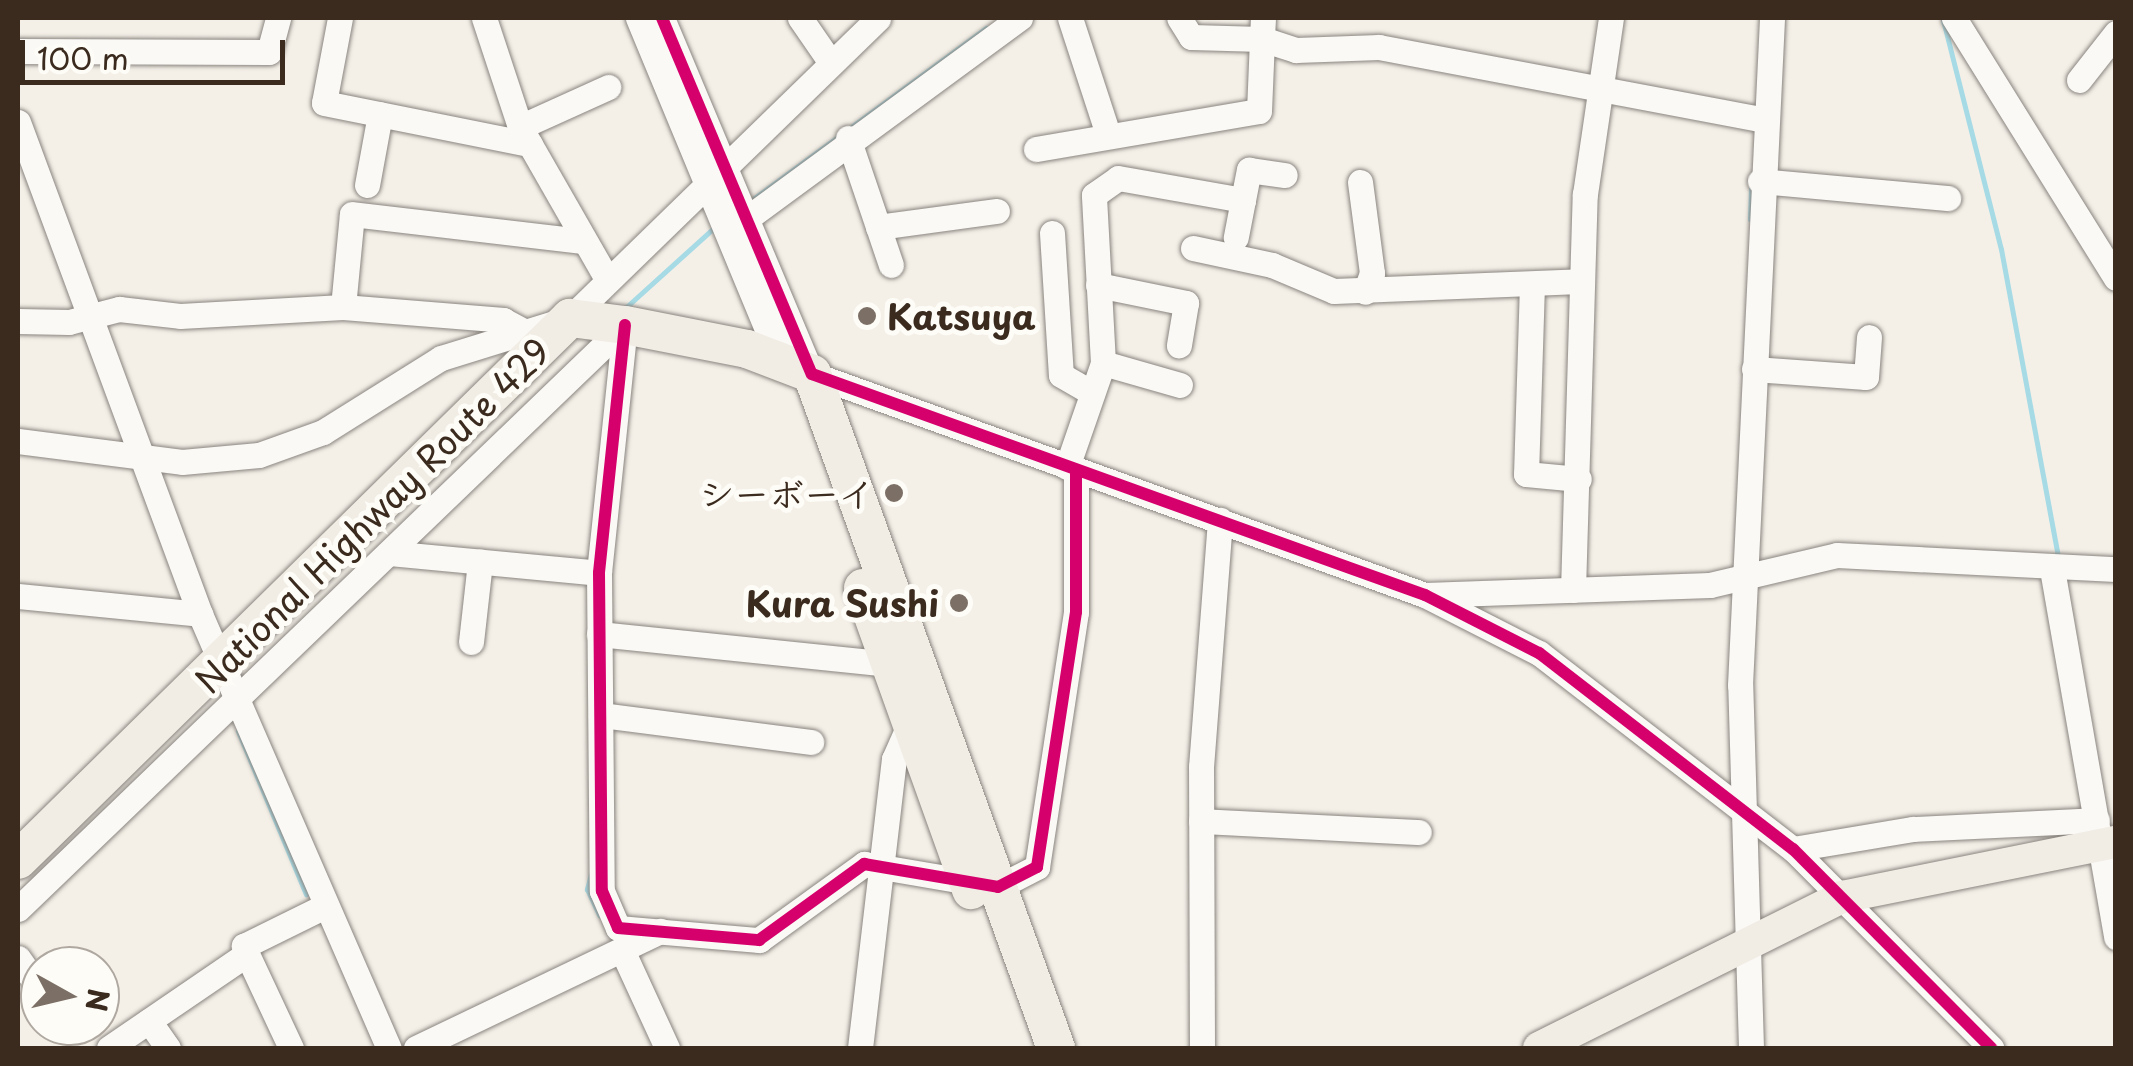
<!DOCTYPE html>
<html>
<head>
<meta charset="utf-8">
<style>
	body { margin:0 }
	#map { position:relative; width:2133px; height:1066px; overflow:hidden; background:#f4f0e8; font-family:"Playpen Sans","Klee One",sans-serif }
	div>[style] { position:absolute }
	.stream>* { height:5px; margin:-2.5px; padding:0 2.5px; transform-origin:2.5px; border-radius:2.5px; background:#a6dae5 }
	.roads { filter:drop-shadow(0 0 2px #89847e) drop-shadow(0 0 2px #89847e) }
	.minor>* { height:25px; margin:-12.5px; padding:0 12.5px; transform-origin:12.5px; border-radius:12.5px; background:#faf9f6 }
	.major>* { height:32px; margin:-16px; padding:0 16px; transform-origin:16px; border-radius:16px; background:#f1ede5 }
	.highway>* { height:38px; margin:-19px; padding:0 19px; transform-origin:19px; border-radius:19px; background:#f1ede5 }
	.cycleway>* { height:12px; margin:-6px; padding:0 6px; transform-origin:6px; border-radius:6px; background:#d6006c }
	.dots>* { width:28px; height:28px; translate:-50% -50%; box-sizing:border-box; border:5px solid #fdfcf7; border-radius:50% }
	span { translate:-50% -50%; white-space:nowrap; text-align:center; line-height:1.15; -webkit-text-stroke:10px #fdfcf7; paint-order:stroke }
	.poi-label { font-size:35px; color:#3b2a1e; font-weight:700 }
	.left { translate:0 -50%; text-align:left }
	.right { translate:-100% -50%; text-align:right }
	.street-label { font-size:35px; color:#3b2a1e }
	.frame { position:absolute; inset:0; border:20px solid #3b2a1e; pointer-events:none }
	.north { position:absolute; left:20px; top:946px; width:100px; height:100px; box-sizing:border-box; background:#fdfcf7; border:2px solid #afa8a0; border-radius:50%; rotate:98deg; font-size:28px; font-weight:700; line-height:40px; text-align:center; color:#3b2a1e }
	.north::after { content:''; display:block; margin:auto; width:35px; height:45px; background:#7c6f65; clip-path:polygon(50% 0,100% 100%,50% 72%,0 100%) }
	.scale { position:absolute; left:20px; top:40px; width:265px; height:45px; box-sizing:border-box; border:5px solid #3b2a1e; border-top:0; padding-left:12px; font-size:30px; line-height:35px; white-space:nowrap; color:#3b2a1e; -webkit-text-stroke:8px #fdfcf7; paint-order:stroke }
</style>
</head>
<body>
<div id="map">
	<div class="stream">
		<div style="left:1943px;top:20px;width:236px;rotate:75.8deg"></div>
		<div style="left:2001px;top:249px;width:313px;rotate:79.5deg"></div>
		<div style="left:749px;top:202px;width:294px;rotate:-36.3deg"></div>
		<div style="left:1750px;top:219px;width:34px;rotate:-88deg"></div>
		<div style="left:624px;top:309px;width:124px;rotate:-42.1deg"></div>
		<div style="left:238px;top:731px;width:177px;rotate:67.4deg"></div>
		<div style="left:591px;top:874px;width:16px;rotate:105deg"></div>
		<div style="left:587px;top:889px;width:29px;rotate:65deg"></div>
	</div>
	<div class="roads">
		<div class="minor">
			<div style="left:340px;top:18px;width:86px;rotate:100.7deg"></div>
			<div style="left:324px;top:103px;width:210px;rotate:11.3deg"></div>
			<div style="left:484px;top:18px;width:115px;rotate:71.7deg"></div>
			<div style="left:520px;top:127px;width:175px;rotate:60.2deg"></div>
			<div style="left:638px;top:18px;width:371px;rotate:67.5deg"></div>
			<div style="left:662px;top:18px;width:386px;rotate:67.2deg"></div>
			<div style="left:812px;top:374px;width:652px;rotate:19.83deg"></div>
			<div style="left:1425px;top:595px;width:128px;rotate:27deg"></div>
			<div style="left:1539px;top:653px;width:321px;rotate:37.7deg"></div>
			<div style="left:1793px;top:849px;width:281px;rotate:45.1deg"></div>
			<div style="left:800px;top:18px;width:55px;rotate:55.4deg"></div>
			<div style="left:1070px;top:18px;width:122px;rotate:71.9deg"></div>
			<div style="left:1263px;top:18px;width:21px;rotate:93deg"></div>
			<div style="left:1262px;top:39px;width:36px;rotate:18deg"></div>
			<div style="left:1296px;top:50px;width:83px;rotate:-2.1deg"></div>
			<div style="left:1379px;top:47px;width:392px;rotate:10.7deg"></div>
			<div style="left:1954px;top:18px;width:306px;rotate:58.1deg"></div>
			<div style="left:18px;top:51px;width:251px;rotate:0.2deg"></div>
			<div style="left:269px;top:52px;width:35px;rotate:-75deg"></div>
			<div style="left:2079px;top:80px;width:60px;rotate:-51.8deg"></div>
			<div style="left:18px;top:122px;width:525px;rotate:69.7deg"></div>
			<div style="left:200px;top:614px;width:473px;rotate:66.5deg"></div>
			<div style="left:520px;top:127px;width:97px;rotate:-24.4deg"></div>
			<div style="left:848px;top:138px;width:134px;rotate:71.3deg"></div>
			<div style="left:1036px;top:149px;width:226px;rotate:-9.7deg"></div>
			<div style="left:1259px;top:111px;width:72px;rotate:-87.6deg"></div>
			<div style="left:1262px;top:39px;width:71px;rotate:-178.4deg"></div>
			<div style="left:1191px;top:37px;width:22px;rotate:-122deg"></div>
			<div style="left:1760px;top:181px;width:189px;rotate:5.2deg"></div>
			<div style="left:1360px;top:182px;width:92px;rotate:82.5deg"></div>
			<div style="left:1372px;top:273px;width:20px;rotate:110deg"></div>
			<div style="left:367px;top:185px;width:72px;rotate:-79.6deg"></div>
			<div style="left:1243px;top:200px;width:31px;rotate:-79deg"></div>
			<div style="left:1249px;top:170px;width:36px;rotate:8deg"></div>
			<div style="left:738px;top:225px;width:350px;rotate:-36.3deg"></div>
			<div style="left:878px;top:227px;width:120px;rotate:-7.7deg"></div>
			<div style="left:1052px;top:233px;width:142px;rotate:86.4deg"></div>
			<div style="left:1061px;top:375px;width:36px;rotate:30deg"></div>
			<div style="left:1193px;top:248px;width:81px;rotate:12.1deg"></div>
			<div style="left:1272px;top:265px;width:67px;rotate:22.8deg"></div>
			<div style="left:1334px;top:291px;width:246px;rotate:-2.3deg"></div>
			<div style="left:1532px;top:284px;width:190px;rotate:91.8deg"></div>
			<div style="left:1526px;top:474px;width:53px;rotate:5.4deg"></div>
			<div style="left:1098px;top:285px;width:90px;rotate:11.6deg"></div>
			<div style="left:1186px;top:303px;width:43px;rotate:99.5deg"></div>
			<div style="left:343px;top:307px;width:93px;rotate:-84.5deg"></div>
			<div style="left:352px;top:214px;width:233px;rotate:6.7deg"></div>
			<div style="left:18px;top:321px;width:51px;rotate:1.1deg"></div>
			<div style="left:69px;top:322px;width:52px;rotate:-14.6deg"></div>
			<div style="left:119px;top:309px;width:61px;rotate:6.5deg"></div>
			<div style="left:180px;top:316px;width:163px;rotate:-3.2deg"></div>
			<div style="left:343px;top:307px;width:161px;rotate:4.6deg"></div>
			<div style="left:503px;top:320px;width:26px;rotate:28deg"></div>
			<div style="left:625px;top:325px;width:249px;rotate:96deg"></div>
			<div style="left:599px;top:573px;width:318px;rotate:89.5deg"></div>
			<div style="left:602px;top:891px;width:40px;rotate:66.6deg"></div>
			<div style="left:618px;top:928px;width:142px;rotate:4.9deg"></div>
			<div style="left:759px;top:940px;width:130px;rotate:-35.9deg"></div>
			<div style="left:864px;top:864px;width:136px;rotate:9.7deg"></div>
			<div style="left:998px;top:887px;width:44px;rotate:-27.1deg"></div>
			<div style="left:1037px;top:867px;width:258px;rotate:-81.3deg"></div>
			<div style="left:1076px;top:612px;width:142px;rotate:-90deg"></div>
			<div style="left:1103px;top:363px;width:80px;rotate:15.9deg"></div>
			<div style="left:1754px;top:369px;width:112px;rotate:4.1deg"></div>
			<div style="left:1866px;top:377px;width:40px;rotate:-85.7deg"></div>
			<div style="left:18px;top:441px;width:165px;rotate:7.3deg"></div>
			<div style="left:182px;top:462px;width:77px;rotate:-5.2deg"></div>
			<div style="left:259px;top:455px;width:68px;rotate:-19.8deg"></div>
			<div style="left:323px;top:432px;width:139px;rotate:-32.1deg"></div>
			<div style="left:441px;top:358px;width:135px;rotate:-17.2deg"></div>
			<div style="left:570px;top:318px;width:430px;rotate:-44.2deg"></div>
			<div style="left:1067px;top:467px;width:110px;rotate:-70.9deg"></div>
			<div style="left:1103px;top:363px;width:168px;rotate:-93.1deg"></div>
			<div style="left:1094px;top:195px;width:29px;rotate:-35deg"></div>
			<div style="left:1118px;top:178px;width:127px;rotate:10deg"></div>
			<div style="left:1243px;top:200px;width:38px;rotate:101deg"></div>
			<div style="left:389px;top:553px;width:211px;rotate:5.4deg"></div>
			<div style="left:2052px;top:569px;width:374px;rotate:80.1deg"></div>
			<div style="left:1573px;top:590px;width:396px;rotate:-88.3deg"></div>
			<div style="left:1585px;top:194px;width:178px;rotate:-81.6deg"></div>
			<div style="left:1425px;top:595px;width:285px;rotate:-2deg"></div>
			<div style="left:1710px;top:585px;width:130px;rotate:-13.3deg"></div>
			<div style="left:1837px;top:555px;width:279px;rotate:2.9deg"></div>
			<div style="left:18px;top:596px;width:183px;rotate:5.6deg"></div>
			<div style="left:599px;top:634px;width:292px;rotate:5.9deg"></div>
			<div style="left:471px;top:642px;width:81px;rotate:-83.6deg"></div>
			<div style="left:601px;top:715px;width:212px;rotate:7.3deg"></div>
			<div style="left:1201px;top:821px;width:218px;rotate:2.9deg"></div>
			<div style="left:1793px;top:849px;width:122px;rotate:-9.5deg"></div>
			<div style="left:1913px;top:829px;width:184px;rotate:-2.8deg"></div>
			<div style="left:18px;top:909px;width:842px;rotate:-43.89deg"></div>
			<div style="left:622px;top:950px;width:108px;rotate:65.3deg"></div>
			<div style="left:247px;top:954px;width:104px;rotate:64.9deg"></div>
			<div style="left:18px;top:958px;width:39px;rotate:55deg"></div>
			<div style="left:149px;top:1021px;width:33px;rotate:55deg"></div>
			<div style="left:109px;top:1048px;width:167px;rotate:-34.3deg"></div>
			<div style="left:247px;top:954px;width:9px;rotate:-111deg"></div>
			<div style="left:244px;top:946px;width:88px;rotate:-26.3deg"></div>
			<div style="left:416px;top:1048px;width:271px;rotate:-25.6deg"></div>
			<div style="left:860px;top:1048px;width:291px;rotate:-83.3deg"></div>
			<div style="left:894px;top:759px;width:39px;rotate:-66deg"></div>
			<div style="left:1202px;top:1048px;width:281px;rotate:-90.2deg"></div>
			<div style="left:1201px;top:767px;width:248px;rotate:-85.6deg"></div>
			<div style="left:1751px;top:1048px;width:363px;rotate:-91.7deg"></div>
			<div style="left:1740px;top:685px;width:668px;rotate:-87.25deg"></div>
		</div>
		<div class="major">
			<div style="left:1539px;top:1048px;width:339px;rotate:-26.5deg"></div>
			<div style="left:1842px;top:897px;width:279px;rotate:-11.4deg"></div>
		</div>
		<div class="highway">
			<div style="left:863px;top:588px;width:321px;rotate:70.3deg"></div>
			<div style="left:18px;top:860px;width:774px;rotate:-44.48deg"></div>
			<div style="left:570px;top:318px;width:55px;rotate:7.3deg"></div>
			<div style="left:625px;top:325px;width:124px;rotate:11.1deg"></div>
			<div style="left:747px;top:349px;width:70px;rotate:21deg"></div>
			<div style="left:812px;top:374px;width:717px;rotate:70.1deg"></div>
		</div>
	</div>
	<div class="cycleway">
		<div style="left:662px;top:18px;width:386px;rotate:67.2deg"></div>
		<div style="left:812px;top:374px;width:652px;rotate:19.83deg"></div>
		<div style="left:1425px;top:595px;width:128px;rotate:27deg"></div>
		<div style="left:1539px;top:653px;width:321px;rotate:37.7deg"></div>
		<div style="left:1793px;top:849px;width:281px;rotate:45.1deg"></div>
		<div style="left:625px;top:325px;width:249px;rotate:96deg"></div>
		<div style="left:599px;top:573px;width:318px;rotate:89.5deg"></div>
		<div style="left:602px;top:891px;width:40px;rotate:66.6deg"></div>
		<div style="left:618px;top:928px;width:142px;rotate:4.9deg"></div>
		<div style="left:759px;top:940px;width:130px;rotate:-35.9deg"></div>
		<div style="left:864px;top:864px;width:136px;rotate:9.7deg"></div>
		<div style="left:998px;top:887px;width:44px;rotate:-27.1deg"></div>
		<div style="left:1037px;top:867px;width:258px;rotate:-81.3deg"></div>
		<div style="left:1076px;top:612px;width:142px;rotate:-90deg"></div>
	</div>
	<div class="dots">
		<div style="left:867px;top:316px;background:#7c6f65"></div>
		<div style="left:894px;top:493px;background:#7c6f65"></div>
		<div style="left:959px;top:603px;background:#7c6f65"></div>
	</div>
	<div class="poi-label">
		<span class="left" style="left:887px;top:316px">Katsuya</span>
		<span class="right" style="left:874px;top:493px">シーボーイ</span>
		<span class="right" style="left:939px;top:603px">Kura Sushi</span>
	</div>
	<div class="street-label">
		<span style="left:372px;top:515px;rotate:-45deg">National Highway Route 429</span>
	</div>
	<div class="frame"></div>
	<div class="north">N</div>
	<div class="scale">100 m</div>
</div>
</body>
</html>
